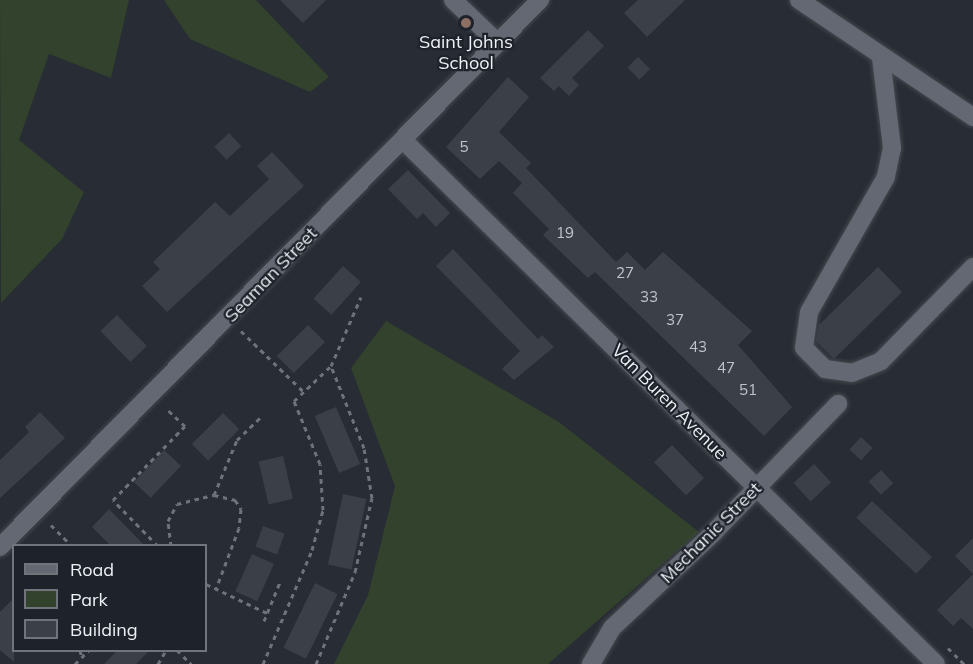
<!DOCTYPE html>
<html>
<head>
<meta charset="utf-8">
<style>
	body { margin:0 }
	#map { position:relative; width:973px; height:664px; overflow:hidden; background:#282c34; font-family:Mulish,sans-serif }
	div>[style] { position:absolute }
	.green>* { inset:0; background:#32422c }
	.building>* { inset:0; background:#3b4048; transform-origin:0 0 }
	.path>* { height:3px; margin-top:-1.5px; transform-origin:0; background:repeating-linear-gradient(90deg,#6e7279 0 4.5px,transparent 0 9px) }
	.roads { filter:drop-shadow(0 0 2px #45494f) drop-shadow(0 0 2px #45494f) }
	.minor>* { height:18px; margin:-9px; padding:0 9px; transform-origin:9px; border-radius:9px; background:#636872 }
	.dots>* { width:16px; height:16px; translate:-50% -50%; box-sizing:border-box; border:3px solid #1e222a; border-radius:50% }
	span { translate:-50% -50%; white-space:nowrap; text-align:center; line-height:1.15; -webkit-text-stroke:4.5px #1e222a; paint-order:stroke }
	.number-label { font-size:15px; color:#c0c4ca }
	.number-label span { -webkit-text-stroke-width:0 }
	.poi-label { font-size:18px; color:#edf0f5 }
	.street-label { font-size:18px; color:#edf0f5 }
	.legend { position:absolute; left:12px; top:544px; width:195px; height:108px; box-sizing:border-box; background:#1e222a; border:2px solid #71747b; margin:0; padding:8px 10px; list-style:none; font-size:18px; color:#edf0f5 }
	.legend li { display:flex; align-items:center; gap:12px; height:30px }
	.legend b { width:30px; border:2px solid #71747b }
</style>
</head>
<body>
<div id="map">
	<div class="green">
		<div style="clip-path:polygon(0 0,129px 0,111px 78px,49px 54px,19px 140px,84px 192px,62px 239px,1px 303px)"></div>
		<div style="clip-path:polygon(164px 0,256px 0,329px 77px,310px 92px,190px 39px)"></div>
		<div style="clip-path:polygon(386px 321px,559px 422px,699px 532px,548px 664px,334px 664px,368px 595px,395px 486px,351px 368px)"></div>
	</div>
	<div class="building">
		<div style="clip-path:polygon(280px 0,326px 0,303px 23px)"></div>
		<div style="clip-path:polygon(638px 0,685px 0,647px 37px,624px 13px)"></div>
		<div style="clip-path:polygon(588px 30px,604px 46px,572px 78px,579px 85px,569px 96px,559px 86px,554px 91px,540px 78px)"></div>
		<div style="left:638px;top:57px;width:17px;height:15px;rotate:45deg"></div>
		<div style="clip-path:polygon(508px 77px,529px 97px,499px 132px,531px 163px,526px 168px,616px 262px,627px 252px,645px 270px,663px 252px,752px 331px,738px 345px,792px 407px,764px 436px,595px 272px,588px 278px,543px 235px,549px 229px,513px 193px,522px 183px,499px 161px,480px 179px,446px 147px)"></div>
		<div style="left:229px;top:133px;width:18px;height:20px;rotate:47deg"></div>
		<div style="clip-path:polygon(272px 152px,304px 186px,167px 312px,142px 286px,160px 269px,153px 262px,215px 202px,230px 216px,269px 179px,257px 166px)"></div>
		<div style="clip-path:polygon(408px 170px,450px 213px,436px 227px,423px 213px,417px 219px,388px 189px)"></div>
		<div style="clip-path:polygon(453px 249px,538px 339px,542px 335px,554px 347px,514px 380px,502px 369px,520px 351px,436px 266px)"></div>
		<div style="left:343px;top:266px;width:24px;height:44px;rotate:42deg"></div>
		<div style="clip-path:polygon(878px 267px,902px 292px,834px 359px,816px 341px,819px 325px)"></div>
		<div style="left:117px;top:315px;width:43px;height:23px;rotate:46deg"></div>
		<div style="left:308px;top:325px;width:24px;height:44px;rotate:45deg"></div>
		<div style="left:336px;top:407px;width:62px;height:23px;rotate:67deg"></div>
		<div style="clip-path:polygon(40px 412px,65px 438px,0 498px,0 460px,29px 432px,25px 427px)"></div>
		<div style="left:223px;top:413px;width:23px;height:44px;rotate:45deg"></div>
		<div style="left:861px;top:437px;width:16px;height:17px;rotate:43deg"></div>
		<div style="left:672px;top:445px;width:46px;height:25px;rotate:46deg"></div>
		<div style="left:164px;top:450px;width:23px;height:44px;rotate:43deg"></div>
		<div style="left:283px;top:456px;width:44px;height:25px;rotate:77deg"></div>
		<div style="left:814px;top:464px;width:25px;height:28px;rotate:47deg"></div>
		<div style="left:881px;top:470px;width:18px;height:17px;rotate:47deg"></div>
		<div style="left:343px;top:494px;width:24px;height:72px;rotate:12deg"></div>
		<div style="left:872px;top:501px;width:82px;height:23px;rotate:43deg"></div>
		<div style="clip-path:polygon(109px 509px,145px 546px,111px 546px,92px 527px)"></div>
		<div style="left:263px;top:526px;width:23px;height:22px;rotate:20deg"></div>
		<div style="clip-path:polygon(973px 538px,973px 574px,955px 556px)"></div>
		<div style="left:252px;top:554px;width:24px;height:41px;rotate:24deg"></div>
		<div style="clip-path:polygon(973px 574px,973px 629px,961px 618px,953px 626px,937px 610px)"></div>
		<div style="left:315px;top:583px;width:25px;height:72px;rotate:26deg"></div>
		<div style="clip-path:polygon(14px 598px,14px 662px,0 650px,0 612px)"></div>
		<div style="clip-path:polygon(117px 651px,149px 651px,136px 664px,104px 664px)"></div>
	</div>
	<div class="path">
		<div style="left:241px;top:331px;width:86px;rotate:44.1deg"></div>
		<div style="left:214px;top:495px;width:60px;rotate:-67.3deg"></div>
		<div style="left:237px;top:440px;width:32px;rotate:-44deg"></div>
		<div style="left:51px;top:525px;width:30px;rotate:45deg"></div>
		<div style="left:48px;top:545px;width:1px;rotate:45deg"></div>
		<div style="left:158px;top:546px;width:64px;rotate:-134.4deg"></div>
		<div style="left:113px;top:500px;width:103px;rotate:-45.8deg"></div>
		<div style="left:185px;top:426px;width:26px;rotate:-137deg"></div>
		<div style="left:171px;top:546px;width:25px;rotate:-97deg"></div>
		<div style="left:168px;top:521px;width:19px;rotate:-62deg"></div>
		<div style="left:177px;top:504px;width:38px;rotate:-14deg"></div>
		<div style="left:214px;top:495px;width:22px;rotate:13deg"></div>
		<div style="left:235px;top:500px;width:11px;rotate:56deg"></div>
		<div style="left:241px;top:509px;width:19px;rotate:96deg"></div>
		<div style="left:239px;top:528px;width:65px;rotate:110.7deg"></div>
		<div style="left:206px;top:584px;width:68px;rotate:25.4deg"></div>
		<div style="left:264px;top:621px;width:42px;rotate:-67.7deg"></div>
		<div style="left:948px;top:648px;width:23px;rotate:45deg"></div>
		<div style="left:80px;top:650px;width:8px;rotate:76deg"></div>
		<div style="left:177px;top:650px;width:20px;rotate:45deg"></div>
		<div style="left:75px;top:664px;width:20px;rotate:-45deg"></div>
		<div style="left:158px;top:664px;width:16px;rotate:-60deg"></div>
		<div style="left:263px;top:664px;width:124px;rotate:-66.7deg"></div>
		<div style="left:312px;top:550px;width:41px;rotate:-74.6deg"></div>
		<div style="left:323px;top:510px;width:46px;rotate:-93.7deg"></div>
		<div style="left:320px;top:464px;width:68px;rotate:-112.4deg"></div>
		<div style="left:294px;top:401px;width:51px;rotate:-43.4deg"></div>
		<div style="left:331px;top:366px;width:75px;rotate:-66.5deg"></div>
		<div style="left:316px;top:664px;width:100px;rotate:-67deg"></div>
		<div style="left:355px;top:572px;width:76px;rotate:-77.1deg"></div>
		<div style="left:372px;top:498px;width:51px;rotate:-99.1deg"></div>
		<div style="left:364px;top:448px;width:88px;rotate:-111.9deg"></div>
	</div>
	<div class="roads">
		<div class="minor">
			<div style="left:453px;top:0;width:62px;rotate:43.7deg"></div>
			<div style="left:799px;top:0;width:210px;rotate:33.9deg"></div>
			<div style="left:881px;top:58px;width:91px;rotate:83deg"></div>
			<div style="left:892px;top:148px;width:30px;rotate:102deg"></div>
			<div style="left:886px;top:177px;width:155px;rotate:119.7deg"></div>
			<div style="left:809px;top:312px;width:36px;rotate:98deg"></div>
			<div style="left:804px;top:348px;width:30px;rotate:45deg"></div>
			<div style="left:825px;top:369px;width:27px;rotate:8deg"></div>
			<div style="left:852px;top:373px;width:31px;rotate:-22deg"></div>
			<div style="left:881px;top:361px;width:132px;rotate:-45.6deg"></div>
			<div style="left:403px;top:140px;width:747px;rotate:44.51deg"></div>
			<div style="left:0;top:547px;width:769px;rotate:-45.37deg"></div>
			<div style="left:591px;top:664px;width:42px;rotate:-59.7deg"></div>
			<div style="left:612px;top:628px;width:139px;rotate:-43.2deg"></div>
			<div style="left:713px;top:533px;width:180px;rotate:-45.9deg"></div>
		</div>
	</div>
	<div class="dots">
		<div style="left:466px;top:23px;background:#8d6e63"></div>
	</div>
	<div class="number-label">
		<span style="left:464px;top:147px">5</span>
		<span style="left:565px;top:233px">19</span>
		<span style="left:625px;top:273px">27</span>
		<span style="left:649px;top:297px">33</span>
		<span style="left:675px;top:320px">37</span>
		<span style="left:698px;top:347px">43</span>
		<span style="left:726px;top:368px">47</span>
		<span style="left:748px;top:390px">51</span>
	</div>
	<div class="poi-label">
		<span style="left:466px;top:53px">Saint Johns<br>School</span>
	</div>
	<div class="street-label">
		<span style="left:271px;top:275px;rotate:-46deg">Seaman Street</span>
		<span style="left:669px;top:402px;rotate:45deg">Van Buren Avenue</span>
		<span style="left:711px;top:533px;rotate:-45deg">Mechanic Street</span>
	</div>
	<ul class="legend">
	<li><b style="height:8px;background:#636872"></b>Road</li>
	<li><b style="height:16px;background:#32422c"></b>Park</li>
	<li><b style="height:16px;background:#3b4048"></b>Building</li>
	</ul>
</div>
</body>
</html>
